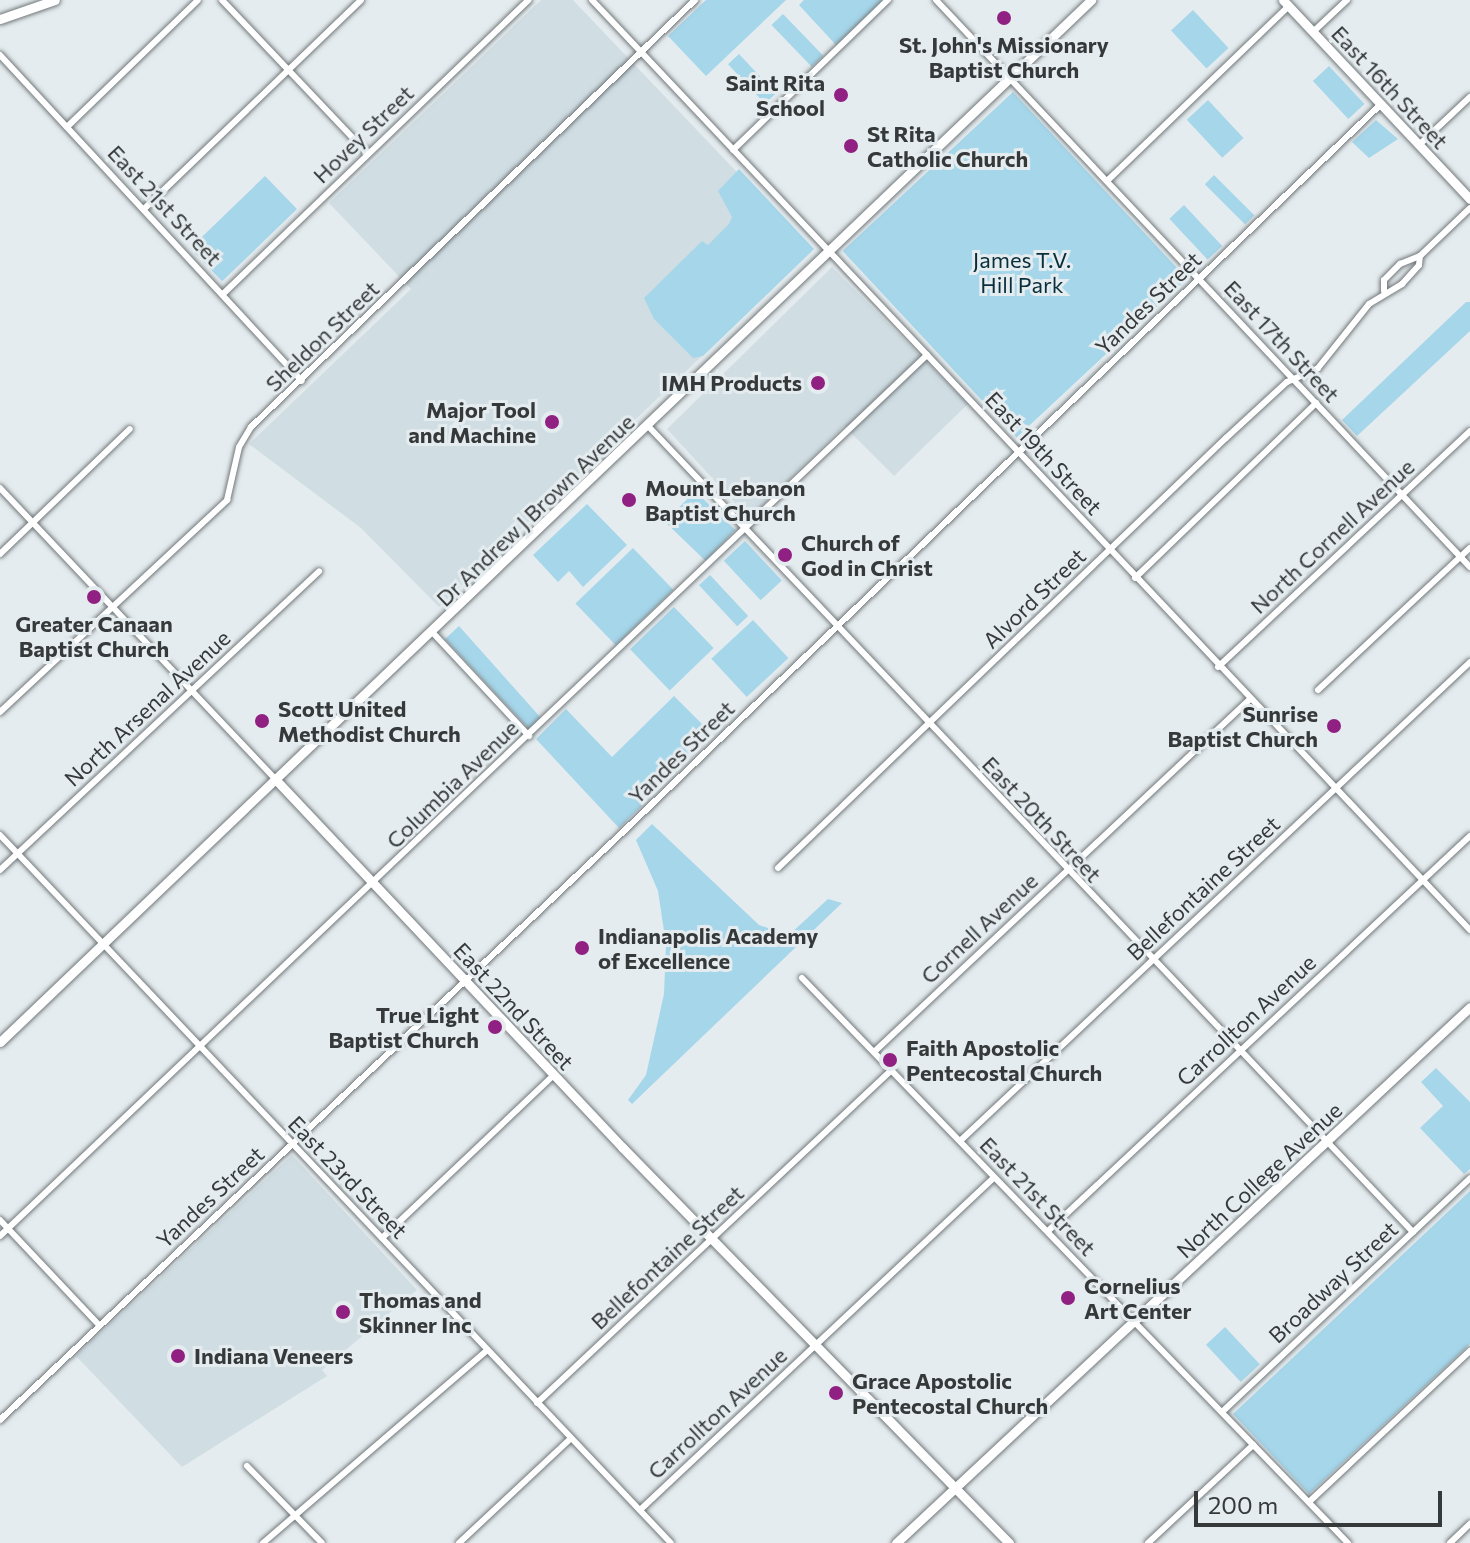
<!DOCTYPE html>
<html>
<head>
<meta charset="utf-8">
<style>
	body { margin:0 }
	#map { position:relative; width:1470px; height:1543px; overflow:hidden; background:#e5ecef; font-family:Commissioner,sans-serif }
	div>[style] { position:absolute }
	.built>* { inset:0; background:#d0dee4 }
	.green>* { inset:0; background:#a6d6ea; transform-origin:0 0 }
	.roads { filter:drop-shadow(0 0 2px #72787a) drop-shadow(0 0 2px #72787a) }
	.street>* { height:6px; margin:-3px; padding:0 3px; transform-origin:3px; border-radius:3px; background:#fff }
	.secondary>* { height:9px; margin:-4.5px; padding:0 4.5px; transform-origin:4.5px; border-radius:4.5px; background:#fff }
	.dots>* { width:22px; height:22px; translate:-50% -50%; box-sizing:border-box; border:4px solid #e5ecef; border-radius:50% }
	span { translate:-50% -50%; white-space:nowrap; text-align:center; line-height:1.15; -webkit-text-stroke:6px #e5ecef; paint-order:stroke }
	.poi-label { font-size:22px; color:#36393a; font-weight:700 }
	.right { translate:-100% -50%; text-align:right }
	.left { translate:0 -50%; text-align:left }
	.street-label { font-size:22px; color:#36393a }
	.park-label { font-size:22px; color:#082e3b }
	.scale { position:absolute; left:1194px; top:1491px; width:248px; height:36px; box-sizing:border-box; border:4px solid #36393a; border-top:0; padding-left:10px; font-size:24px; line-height:28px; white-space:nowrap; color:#36393a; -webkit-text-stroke:6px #e5ecef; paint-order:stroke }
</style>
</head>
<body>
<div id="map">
	<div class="built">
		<div style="clip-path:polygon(541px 0,573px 0,812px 251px,439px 607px,361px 528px,249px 444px,411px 289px,329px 203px)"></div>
		<div style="clip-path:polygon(832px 267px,968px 404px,894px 476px,844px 426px,749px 518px,667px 429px)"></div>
		<div style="clip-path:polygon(292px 1155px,417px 1290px,322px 1370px,327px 1376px,182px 1467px,76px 1356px)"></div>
	</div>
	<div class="green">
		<div style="clip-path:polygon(706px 0,786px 0,706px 76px,668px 36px)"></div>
		<div style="clip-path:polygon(804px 0,883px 0,836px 45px,799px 5px)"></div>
		<div style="left:1193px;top:10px;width:52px;height:30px;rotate:47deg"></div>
		<div style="left:783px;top:14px;width:58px;height:16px;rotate:46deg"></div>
		<div style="left:739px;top:54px;width:54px;height:15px;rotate:47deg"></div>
		<div style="left:1329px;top:66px;width:52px;height:22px;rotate:47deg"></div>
		<div style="left:1013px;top:92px;width:255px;height:233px;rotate:47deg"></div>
		<div style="left:1208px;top:100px;width:52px;height:29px;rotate:47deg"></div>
		<div style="clip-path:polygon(1376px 120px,1398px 139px,1369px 158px,1352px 142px)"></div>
		<div style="clip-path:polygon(739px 169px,814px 249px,703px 356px,693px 358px,654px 319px,644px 298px,702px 241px,708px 245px,729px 224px,732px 217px,718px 191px)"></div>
		<div style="left:1214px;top:175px;width:57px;height:13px;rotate:45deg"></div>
		<div style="left:265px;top:176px;width:46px;height:104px;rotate:46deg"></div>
		<div style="left:1184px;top:205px;width:56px;height:20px;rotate:47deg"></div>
		<div style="clip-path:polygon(1466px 302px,1470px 302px,1470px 331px,1357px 436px,1342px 420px)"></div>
		<div style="left:695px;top:491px;width:56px;height:43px;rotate:44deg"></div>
		<div style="clip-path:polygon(587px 504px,627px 545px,583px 587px,569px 571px,558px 582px,533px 555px)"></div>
		<div style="left:745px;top:541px;width:54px;height:29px;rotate:47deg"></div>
		<div style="left:633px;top:548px;width:58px;height:80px;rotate:46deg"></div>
		<div style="left:710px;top:575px;width:56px;height:15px;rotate:47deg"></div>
		<div style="left:674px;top:607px;width:57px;height:61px;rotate:46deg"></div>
		<div style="left:753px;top:620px;width:52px;height:57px;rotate:47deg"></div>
		<div style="clip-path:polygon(459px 626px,541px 718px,534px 726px,528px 728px,445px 639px)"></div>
		<div style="clip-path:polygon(674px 696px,711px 733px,640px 799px,644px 804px,619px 828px,536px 739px,566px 709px,612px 757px)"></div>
		<div style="clip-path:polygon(652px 824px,759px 925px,789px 935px,828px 899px,842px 903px,632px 1104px,628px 1100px,646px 1075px,664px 994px,666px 944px,658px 891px,636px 840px)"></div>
		<div style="clip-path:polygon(1436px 1068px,1470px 1102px,1470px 1169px,1464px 1174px,1420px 1128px,1443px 1106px,1421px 1082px)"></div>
		<div style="clip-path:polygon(1470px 1191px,1470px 1344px,1309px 1494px,1233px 1414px)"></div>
		<div style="left:1225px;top:1327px;width:51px;height:26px;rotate:47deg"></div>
	</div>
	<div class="roads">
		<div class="street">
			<div style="left:222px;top:0;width:212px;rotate:46.5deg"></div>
			<div style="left:592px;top:0;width:1279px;rotate:46.65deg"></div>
			<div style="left:936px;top:0;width:779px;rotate:46.72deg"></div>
			<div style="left:1313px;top:32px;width:47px;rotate:-43.3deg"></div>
			<div style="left:0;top:55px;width:444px;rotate:47.2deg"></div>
			<div style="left:67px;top:127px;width:182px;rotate:-44.1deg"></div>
			<div style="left:1419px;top:145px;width:70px;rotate:-43.3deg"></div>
			<div style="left:733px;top:150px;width:216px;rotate:-44.1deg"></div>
			<div style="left:1107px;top:181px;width:252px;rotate:-43.9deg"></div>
			<div style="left:144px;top:209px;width:301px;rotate:-43.9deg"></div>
			<div style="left:1384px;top:291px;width:11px;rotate:-90deg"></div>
			<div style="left:1384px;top:280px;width:23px;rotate:-45deg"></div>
			<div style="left:1400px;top:264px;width:22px;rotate:-22deg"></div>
			<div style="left:223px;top:294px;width:424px;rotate:-43.9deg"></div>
			<div style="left:649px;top:427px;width:1110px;rotate:46.5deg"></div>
			<div style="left:0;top:488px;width:403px;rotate:46.6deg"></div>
			<div style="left:0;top:554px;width:180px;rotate:-43.9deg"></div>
			<div style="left:1135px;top:578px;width:252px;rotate:-44deg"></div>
			<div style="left:433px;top:633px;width:141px;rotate:47deg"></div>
			<div style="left:1218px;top:667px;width:345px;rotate:-43.1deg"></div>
			<div style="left:1318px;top:690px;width:208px;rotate:-43.1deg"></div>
			<div style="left:0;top:712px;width:311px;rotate:-43deg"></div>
			<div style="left:227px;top:500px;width:54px;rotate:-77.2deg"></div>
			<div style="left:239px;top:447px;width:23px;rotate:-59deg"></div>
			<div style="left:251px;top:427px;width:616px;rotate:-43.88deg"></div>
			<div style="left:0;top:835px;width:975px;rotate:46.54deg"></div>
			<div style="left:778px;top:868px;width:621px;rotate:-43.83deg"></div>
			<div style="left:1226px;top:438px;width:83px;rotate:-42.6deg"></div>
			<div style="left:1287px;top:382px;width:34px;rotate:-24deg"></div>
			<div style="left:1318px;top:368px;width:82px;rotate:-51.4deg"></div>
			<div style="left:1369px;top:304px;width:39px;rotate:-31deg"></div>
			<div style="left:1402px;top:284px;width:25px;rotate:-48deg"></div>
			<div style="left:1419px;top:265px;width:9px;rotate:-84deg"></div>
			<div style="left:1420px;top:256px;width:69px;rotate:-43.8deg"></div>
			<div style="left:0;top:870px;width:437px;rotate:-43.1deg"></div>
			<div style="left:802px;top:978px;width:786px;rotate:45.98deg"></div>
			<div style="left:874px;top:1052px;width:514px;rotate:-43.19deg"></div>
			<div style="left:960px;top:1141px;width:700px;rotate:-43.2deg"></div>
			<div style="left:0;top:1220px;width:144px;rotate:46.7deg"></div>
			<div style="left:1048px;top:1231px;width:578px;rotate:-43.11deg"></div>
			<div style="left:0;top:1236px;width:1279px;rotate:-43.54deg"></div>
			<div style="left:382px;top:1238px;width:237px;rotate:-43.5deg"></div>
			<div style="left:537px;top:1403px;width:486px;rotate:-43.2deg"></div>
			<div style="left:1222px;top:1412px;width:341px;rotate:-43.3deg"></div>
			<div style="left:0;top:1420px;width:858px;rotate:-43.35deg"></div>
			<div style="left:624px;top:831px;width:1050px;rotate:-43.84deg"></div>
			<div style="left:247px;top:1466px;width:107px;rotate:45.8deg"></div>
			<div style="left:1309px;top:1502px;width:221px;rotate:-43.2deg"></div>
			<div style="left:640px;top:1510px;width:486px;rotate:-43.2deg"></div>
			<div style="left:263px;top:1543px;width:294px;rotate:-40.7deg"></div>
			<div style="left:459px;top:1543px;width:152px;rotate:-43.1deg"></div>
			<div style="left:1148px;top:1543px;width:144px;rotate:-43deg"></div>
			<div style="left:1450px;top:1543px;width:28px;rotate:-44deg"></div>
		</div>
		<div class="secondary">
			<div style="left:1283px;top:0;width:273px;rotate:46.8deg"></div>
			<div style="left:0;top:19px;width:58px;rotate:-19.1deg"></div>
			<div style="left:277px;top:781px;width:503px;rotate:46.69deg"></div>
			<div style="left:622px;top:1147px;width:554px;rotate:45.66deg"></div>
			<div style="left:0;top:1042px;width:1509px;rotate:-43.68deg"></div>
			<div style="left:896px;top:1543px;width:785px;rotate:-43.04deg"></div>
		</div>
	</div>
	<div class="dots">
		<div style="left:1004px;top:18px;background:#902081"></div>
		<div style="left:841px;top:95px;background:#902081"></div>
		<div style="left:851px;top:146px;background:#902081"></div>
		<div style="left:818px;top:383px;background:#902081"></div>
		<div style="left:552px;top:422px;background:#902081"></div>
		<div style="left:629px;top:500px;background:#902081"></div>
		<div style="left:785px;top:555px;background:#902081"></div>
		<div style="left:94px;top:597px;background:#902081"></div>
		<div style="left:262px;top:721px;background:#902081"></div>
		<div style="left:1334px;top:726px;background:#902081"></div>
		<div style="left:582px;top:948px;background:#902081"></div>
		<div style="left:495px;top:1027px;background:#902081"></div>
		<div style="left:890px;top:1060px;background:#902081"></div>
		<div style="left:1068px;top:1298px;background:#902081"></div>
		<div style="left:343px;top:1312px;background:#902081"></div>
		<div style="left:178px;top:1356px;background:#902081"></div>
		<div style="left:836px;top:1393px;background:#902081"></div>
	</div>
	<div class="poi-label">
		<span style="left:1004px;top:57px">St. John's Missionary<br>Baptist Church</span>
		<span class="right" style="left:825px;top:95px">Saint Rita<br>School</span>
		<span class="left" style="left:867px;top:146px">St Rita<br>Catholic Church</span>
		<span class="right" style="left:802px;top:383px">IMH Products</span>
		<span class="right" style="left:536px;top:422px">Major Tool<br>and Machine</span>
		<span class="left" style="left:645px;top:500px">Mount Lebanon<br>Baptist Church</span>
		<span class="left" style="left:801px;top:555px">Church of<br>God in Christ</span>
		<span style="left:94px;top:636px">Greater Canaan<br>Baptist Church</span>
		<span class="left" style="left:278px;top:721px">Scott United<br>Methodist Church</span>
		<span class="right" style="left:1318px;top:726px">Sunrise<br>Baptist Church</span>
		<span class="left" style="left:598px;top:948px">Indianapolis Academy<br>of Excellence</span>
		<span class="right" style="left:479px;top:1027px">True Light<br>Baptist Church</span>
		<span class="left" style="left:906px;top:1060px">Faith Apostolic<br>Pentecostal Church</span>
		<span class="left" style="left:1084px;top:1298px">Cornelius<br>Art Center</span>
		<span class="left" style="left:359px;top:1312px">Thomas and<br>Skinner Inc</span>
		<span class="left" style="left:194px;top:1356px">Indiana Veneers</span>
		<span class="left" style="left:852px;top:1393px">Grace Apostolic<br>Pentecostal Church</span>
	</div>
	<div class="street-label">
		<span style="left:1390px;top:87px;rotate:47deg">East 16th Street</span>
		<span style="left:363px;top:134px;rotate:-44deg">Hovey Street</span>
		<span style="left:165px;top:205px;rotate:47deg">East 21st Street</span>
		<span style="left:1148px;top:303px;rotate:-44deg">Yandes Street</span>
		<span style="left:322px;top:336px;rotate:-44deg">Sheldon Street</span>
		<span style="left:1282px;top:341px;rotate:47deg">East 17th Street</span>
		<span style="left:1044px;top:453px;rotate:47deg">East 19th Street</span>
		<span style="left:535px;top:510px;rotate:-44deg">Dr Andrew J Brown Avenue</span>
		<span style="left:1332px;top:536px;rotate:-43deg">North Cornell Avenue</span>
		<span style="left:1034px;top:598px;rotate:-44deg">Alvord Street</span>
		<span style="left:147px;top:708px;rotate:-43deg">North Arsenal Avenue</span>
		<span style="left:681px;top:752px;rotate:-44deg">Yandes Street</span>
		<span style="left:452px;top:784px;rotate:-44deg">Columbia Avenue</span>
		<span style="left:1042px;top:819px;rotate:47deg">East 20th Street</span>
		<span style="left:1203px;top:888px;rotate:-43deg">Bellefontaine Street</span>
		<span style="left:979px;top:928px;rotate:-43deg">Cornell Avenue</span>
		<span style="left:514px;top:1006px;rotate:47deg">East 22nd Street</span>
		<span style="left:1246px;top:1020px;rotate:-43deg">Carrollton Avenue</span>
		<span style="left:348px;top:1177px;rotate:46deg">East 23rd Street</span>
		<span style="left:1259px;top:1180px;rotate:-43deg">North College Avenue</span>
		<span style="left:1038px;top:1196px;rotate:46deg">East 21st Street</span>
		<span style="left:210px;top:1197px;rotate:-43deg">Yandes Street</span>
		<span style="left:667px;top:1257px;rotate:-43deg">Bellefontaine Street</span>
		<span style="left:1333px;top:1282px;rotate:-43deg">Broadway Street</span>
		<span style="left:717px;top:1413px;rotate:-43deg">Carrollton Avenue</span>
	</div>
	<div class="park-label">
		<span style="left:1022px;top:272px">James T.V.<br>Hill Park</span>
	</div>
	<div class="scale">200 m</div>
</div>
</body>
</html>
